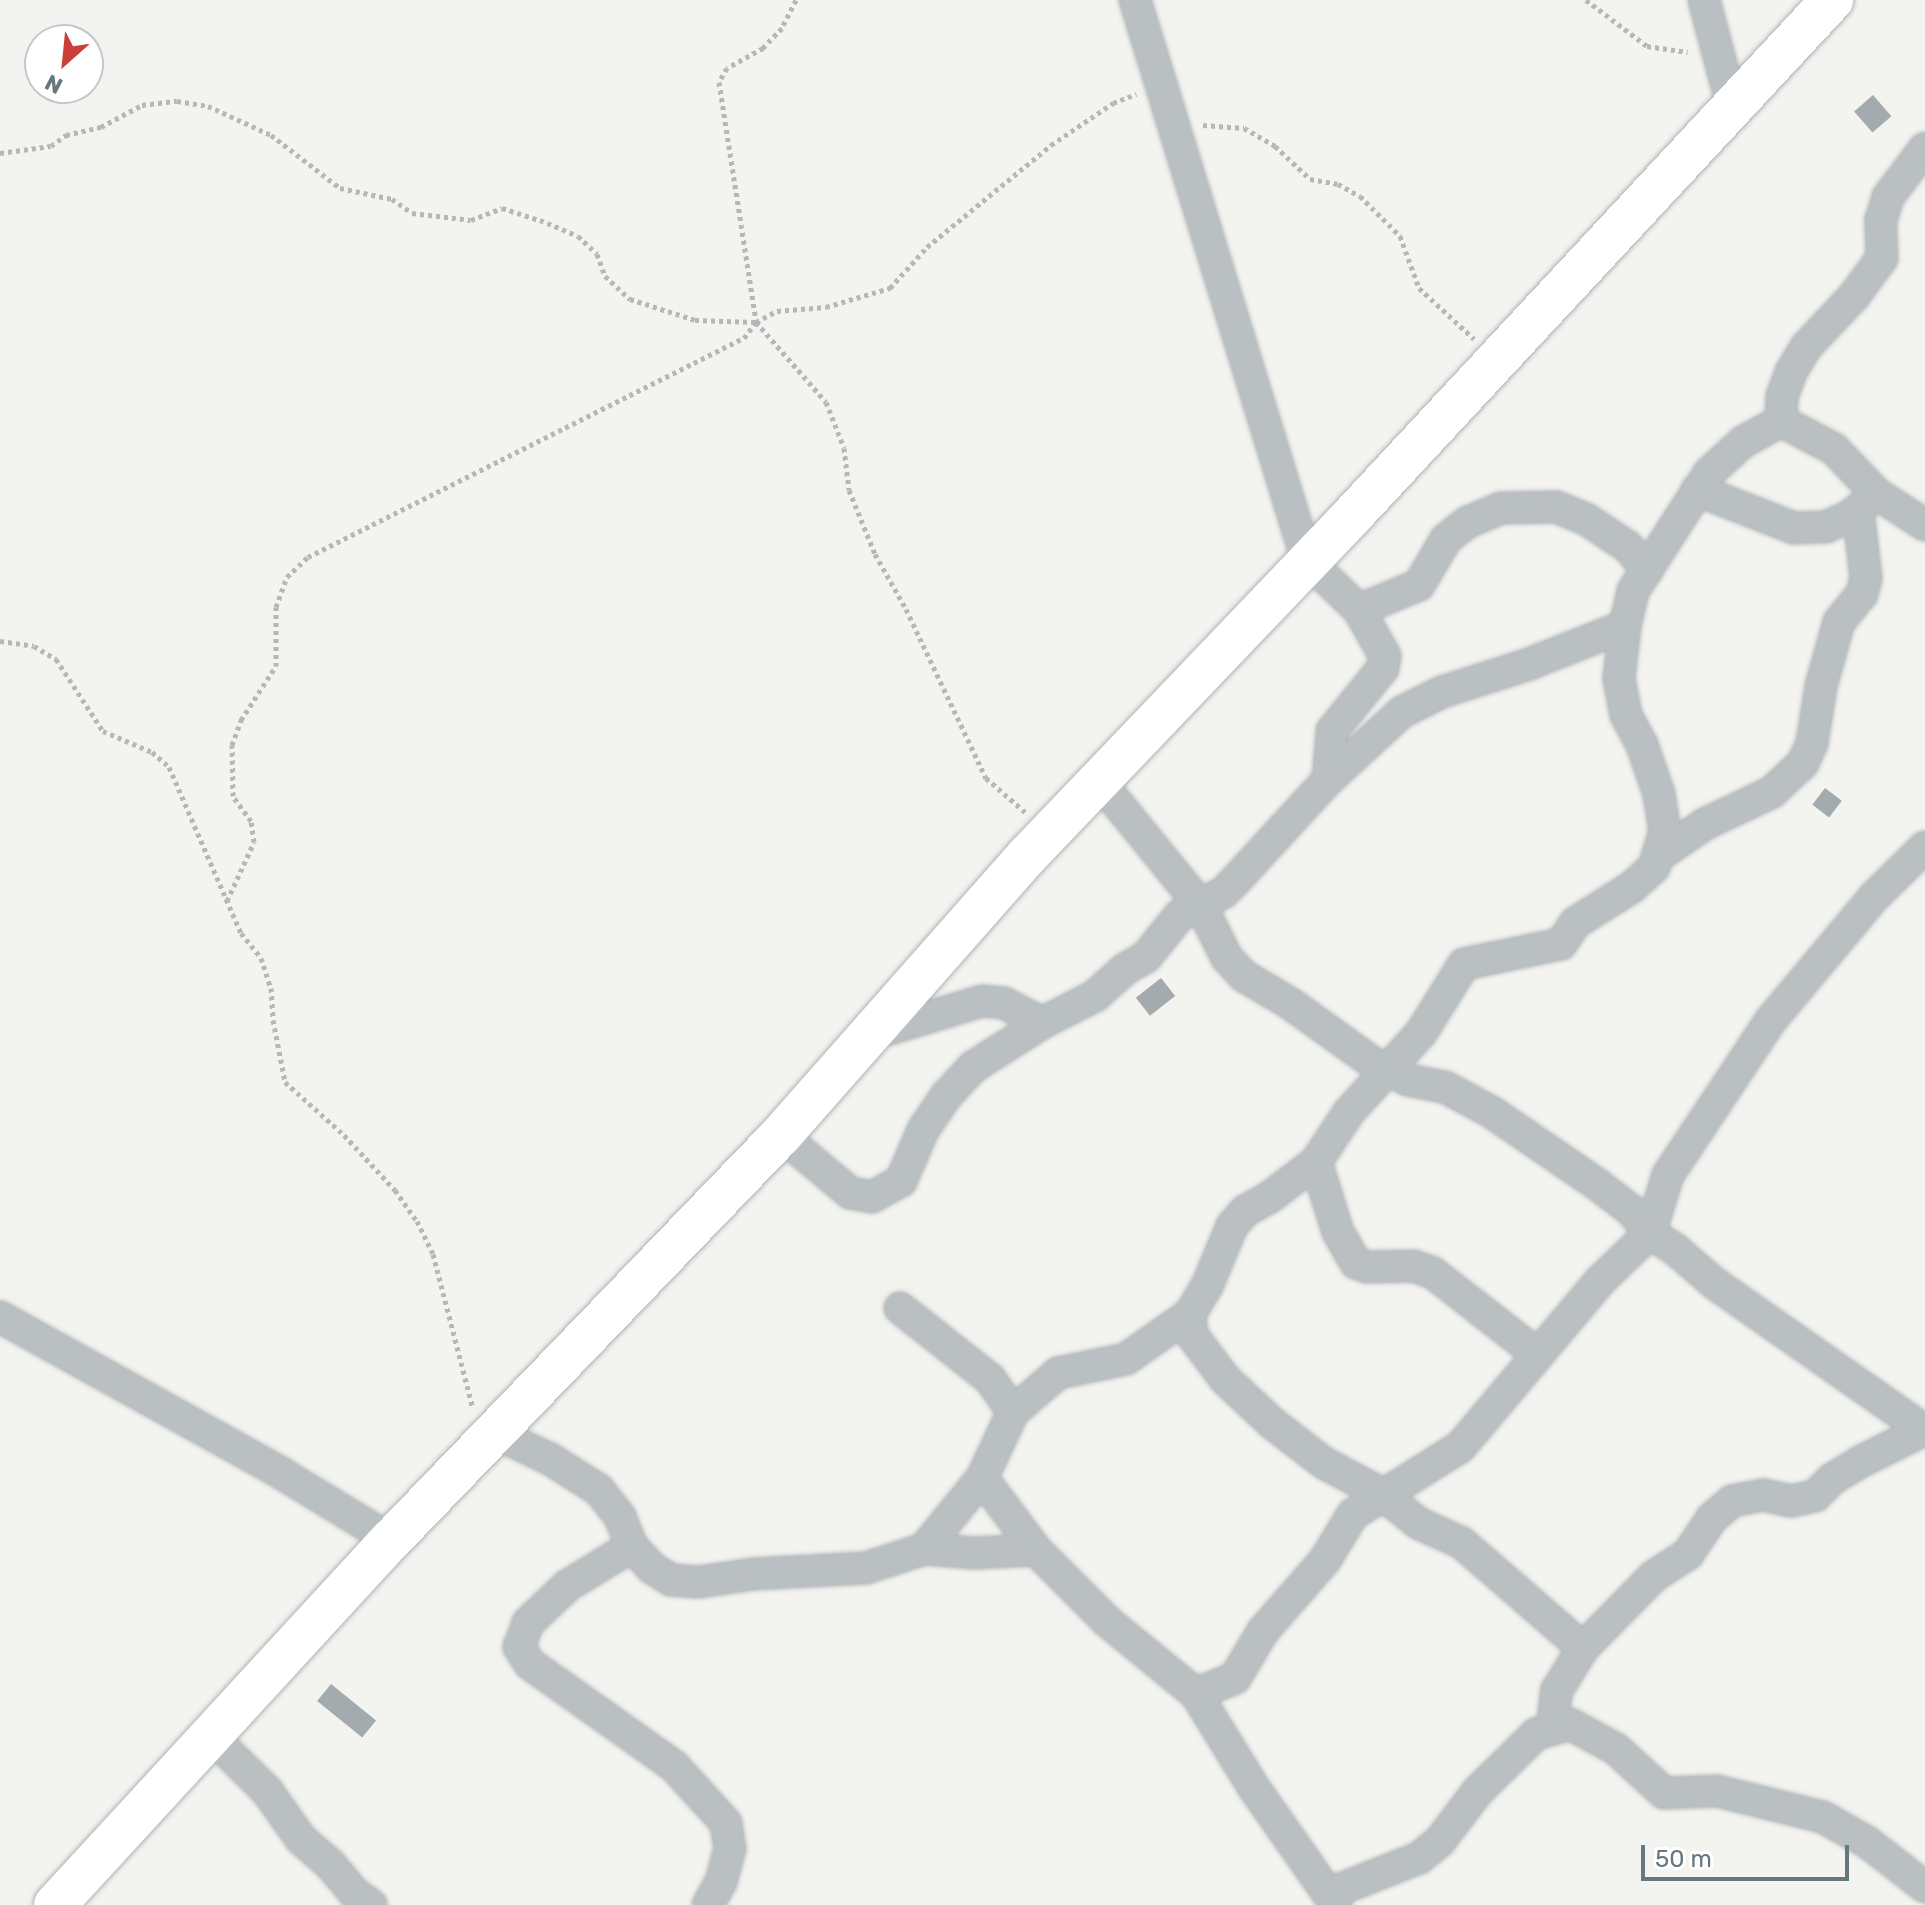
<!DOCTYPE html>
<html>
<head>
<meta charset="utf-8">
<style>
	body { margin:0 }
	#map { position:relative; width:1925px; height:1905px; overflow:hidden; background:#f3f3f0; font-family:Rubik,sans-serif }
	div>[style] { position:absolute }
	.building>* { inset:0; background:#a3abae; transform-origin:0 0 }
	.path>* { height:5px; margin-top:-2.5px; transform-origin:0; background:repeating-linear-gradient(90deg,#b4b8b9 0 4px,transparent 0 8px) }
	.roads { filter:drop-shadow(0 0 2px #adb3b5) drop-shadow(0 0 2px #adb3b5) }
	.minor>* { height:30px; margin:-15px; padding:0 15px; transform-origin:15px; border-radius:15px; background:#babfc1 }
	.secondary>* { height:42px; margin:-21px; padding:0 21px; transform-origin:21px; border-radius:21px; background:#fff }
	span { translate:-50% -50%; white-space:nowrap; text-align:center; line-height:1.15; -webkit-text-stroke:8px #fff; paint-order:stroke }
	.north { position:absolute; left:24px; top:24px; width:80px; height:80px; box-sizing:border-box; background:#fff; border:2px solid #c2c9cb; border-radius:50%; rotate:207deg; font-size:22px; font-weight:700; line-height:32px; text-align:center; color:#66777d }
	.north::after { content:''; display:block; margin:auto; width:28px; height:36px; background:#cb3f38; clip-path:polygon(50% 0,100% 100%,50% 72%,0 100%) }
	.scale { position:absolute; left:1641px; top:1845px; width:208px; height:36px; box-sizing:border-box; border:4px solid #66777d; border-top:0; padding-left:10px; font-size:24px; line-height:28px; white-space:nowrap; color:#66777d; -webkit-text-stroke:6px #fff; paint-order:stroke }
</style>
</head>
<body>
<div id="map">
	<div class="building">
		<div style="left:1873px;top:95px;width:28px;height:25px;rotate:49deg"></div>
		<div style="left:1825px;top:788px;width:21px;height:21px;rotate:37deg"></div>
		<div style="left:1161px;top:978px;width:23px;height:32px;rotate:52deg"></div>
		<div style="left:331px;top:1684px;width:58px;height:22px;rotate:39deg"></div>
	</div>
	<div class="path">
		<div style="left:796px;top:0;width:31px;rotate:117deg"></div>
		<div style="left:782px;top:28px;width:28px;rotate:134deg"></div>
		<div style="left:763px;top:48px;width:41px;rotate:150.9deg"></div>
		<div style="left:727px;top:68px;width:16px;rotate:120deg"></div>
		<div style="left:719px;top:82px;width:243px;rotate:81.2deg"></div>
		<div style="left:756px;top:322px;width:106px;rotate:48.8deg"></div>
		<div style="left:826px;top:402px;width:49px;rotate:68.6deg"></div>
		<div style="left:844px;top:448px;width:42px;rotate:83.2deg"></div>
		<div style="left:849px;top:490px;width:69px;rotate:67.9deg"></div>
		<div style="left:875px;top:554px;width:63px;rotate:60.6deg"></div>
		<div style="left:906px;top:609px;width:187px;rotate:64.7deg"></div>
		<div style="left:986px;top:778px;width:52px;rotate:41.1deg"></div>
		<div style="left:1586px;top:0;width:76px;rotate:37deg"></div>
		<div style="left:1647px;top:46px;width:41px;rotate:8.3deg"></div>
		<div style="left:1203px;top:125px;width:41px;rotate:4.2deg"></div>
		<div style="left:1244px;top:128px;width:36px;rotate:30deg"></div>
		<div style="left:1275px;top:146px;width:48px;rotate:43.3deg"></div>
		<div style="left:1310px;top:179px;width:28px;rotate:10deg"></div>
		<div style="left:1338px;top:184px;width:25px;rotate:29deg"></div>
		<div style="left:1360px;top:196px;width:57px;rotate:45deg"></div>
		<div style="left:1400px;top:236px;width:55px;rotate:69.9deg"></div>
		<div style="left:1419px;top:288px;width:75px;rotate:42.8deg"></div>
		<div style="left:0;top:153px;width:51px;rotate:-7.8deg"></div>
		<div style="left:51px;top:146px;width:19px;rotate:-36deg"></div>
		<div style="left:66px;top:135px;width:36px;rotate:-13deg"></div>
		<div style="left:101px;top:127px;width:47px;rotate:-28.2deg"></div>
		<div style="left:142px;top:105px;width:35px;rotate:-7deg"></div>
		<div style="left:177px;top:101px;width:31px;rotate:9deg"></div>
		<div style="left:208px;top:106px;width:69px;rotate:24.7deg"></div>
		<div style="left:271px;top:135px;width:87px;rotate:37.5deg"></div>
		<div style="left:340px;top:188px;width:53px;rotate:11.9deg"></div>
		<div style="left:392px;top:199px;width:24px;rotate:35deg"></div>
		<div style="left:412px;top:213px;width:59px;rotate:6.8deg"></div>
		<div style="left:471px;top:220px;width:33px;rotate:-21deg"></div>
		<div style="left:502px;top:208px;width:40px;rotate:18deg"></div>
		<div style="left:540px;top:220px;width:41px;rotate:22.8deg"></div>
		<div style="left:578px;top:236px;width:26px;rotate:43deg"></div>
		<div style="left:597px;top:254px;width:23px;rotate:70deg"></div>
		<div style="left:605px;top:276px;width:34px;rotate:43deg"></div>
		<div style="left:630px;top:299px;width:68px;rotate:17.9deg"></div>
		<div style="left:695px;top:320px;width:60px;rotate:1.9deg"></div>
		<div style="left:0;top:641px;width:34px;rotate:8deg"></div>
		<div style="left:34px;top:646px;width:26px;rotate:31deg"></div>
		<div style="left:56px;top:659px;width:86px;rotate:56.9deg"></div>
		<div style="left:103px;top:731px;width:53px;rotate:23.2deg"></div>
		<div style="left:152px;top:752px;width:23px;rotate:41deg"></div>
		<div style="left:169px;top:767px;width:181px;rotate:66.6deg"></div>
		<div style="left:241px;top:933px;width:32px;rotate:51deg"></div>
		<div style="left:261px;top:958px;width:32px;rotate:72deg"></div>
		<div style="left:271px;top:988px;width:32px;rotate:86deg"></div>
		<div style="left:273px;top:1020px;width:63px;rotate:79deg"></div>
		<div style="left:285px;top:1082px;width:79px;rotate:41.9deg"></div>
		<div style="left:344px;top:1135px;width:75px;rotate:47.2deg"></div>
		<div style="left:395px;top:1190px;width:38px;rotate:55deg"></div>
		<div style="left:417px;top:1221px;width:37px;rotate:64deg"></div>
		<div style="left:433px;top:1254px;width:160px;rotate:75.5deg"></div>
		<div style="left:227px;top:901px;width:65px;rotate:-65.4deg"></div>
		<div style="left:254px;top:842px;width:21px;rotate:-98deg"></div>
		<div style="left:251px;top:821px;width:31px;rotate:-126deg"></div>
		<div style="left:233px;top:796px;width:51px;rotate:-91.1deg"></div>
		<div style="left:232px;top:745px;width:27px;rotate:-70deg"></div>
		<div style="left:241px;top:720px;width:64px;rotate:-57.1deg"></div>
		<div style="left:276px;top:666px;width:59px;rotate:-90deg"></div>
		<div style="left:276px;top:607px;width:32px;rotate:-70deg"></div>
		<div style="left:287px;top:577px;width:29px;rotate:-44deg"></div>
		<div style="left:308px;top:557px;width:488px;rotate:-26.7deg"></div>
		<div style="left:744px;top:338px;width:20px;rotate:-53deg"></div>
		<div style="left:756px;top:322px;width:24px;rotate:-28deg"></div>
		<div style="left:777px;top:311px;width:49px;rotate:-4.7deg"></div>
		<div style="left:826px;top:307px;width:67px;rotate:-16.5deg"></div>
		<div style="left:890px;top:288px;width:55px;rotate:-47.9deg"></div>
		<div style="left:927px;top:247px;width:161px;rotate:-39.4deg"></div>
		<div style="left:1051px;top:145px;width:75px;rotate:-34.1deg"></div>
		<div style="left:1113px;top:103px;width:25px;rotate:-21deg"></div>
	</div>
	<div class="roads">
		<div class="minor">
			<div style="left:1704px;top:0;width:113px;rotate:75.1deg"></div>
			<div style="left:1781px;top:421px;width:60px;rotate:27.8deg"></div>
			<div style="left:1834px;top:449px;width:62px;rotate:46.3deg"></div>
			<div style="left:1877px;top:494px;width:57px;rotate:32.9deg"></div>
			<div style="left:1697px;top:490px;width:104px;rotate:21.4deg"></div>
			<div style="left:1794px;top:528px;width:32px;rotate:-2deg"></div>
			<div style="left:1826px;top:527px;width:26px;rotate:-25deg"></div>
			<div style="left:1850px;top:516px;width:35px;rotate:-39deg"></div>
			<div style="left:1359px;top:610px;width:65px;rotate:-22.6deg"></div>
			<div style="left:1419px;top:585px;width:53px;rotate:-59.6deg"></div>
			<div style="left:1446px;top:539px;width:28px;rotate:-38deg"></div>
			<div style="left:1468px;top:522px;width:36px;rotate:-23deg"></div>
			<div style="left:1501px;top:508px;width:55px;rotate:-1deg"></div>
			<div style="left:1556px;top:507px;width:32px;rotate:22deg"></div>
			<div style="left:1586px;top:519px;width:50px;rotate:33.7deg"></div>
			<div style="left:1628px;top:547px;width:30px;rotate:50deg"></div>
			<div style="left:1328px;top:780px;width:100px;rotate:-42.6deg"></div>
			<div style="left:1402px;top:712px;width:45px;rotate:-26.6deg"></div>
			<div style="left:1442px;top:692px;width:91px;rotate:-17.8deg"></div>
			<div style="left:1529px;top:664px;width:103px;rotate:-21.6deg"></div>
			<div style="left:1625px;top:626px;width:36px;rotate:-77deg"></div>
			<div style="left:1633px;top:591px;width:140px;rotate:-57.2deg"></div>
			<div style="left:1709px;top:473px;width:46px;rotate:-42.4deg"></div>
			<div style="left:1743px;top:442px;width:43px;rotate:-28.9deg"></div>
			<div style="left:1781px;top:421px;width:24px;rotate:-88deg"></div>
			<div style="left:1782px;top:397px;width:27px;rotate:-70deg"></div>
			<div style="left:1791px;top:372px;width:29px;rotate:-59deg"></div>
			<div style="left:1806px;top:347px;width:70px;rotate:-46.7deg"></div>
			<div style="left:1854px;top:296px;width:47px;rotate:-53.6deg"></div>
			<div style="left:1882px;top:258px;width:38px;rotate:-92deg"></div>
			<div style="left:1881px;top:220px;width:24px;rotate:-73deg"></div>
			<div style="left:1888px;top:197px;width:61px;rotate:-52.9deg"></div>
			<div style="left:1099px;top:781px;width:161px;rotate:50.8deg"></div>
			<div style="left:1201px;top:906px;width:58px;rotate:63.4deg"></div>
			<div style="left:1227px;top:958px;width:25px;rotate:47deg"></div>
			<div style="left:1244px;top:976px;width:55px;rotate:30.8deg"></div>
			<div style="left:1291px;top:1004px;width:101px;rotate:35.7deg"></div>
			<div style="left:1373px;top:1063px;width:39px;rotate:26deg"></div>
			<div style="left:1408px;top:1080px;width:38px;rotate:11deg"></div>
			<div style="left:1445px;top:1087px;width:55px;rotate:28.4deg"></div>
			<div style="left:1493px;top:1113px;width:127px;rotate:34.4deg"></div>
			<div style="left:1598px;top:1185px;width:43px;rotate:37.4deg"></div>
			<div style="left:1632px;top:1211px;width:28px;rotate:51deg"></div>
			<div style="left:1650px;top:1233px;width:69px;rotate:136.2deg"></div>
			<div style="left:1600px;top:1281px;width:217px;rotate:130.1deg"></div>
			<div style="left:1460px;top:1447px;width:126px;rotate:147.9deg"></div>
			<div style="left:1353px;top:1514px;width:54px;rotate:121.3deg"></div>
			<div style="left:1325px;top:1560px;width:94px;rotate:131.1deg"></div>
			<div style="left:1263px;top:1631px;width:55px;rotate:120.8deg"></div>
			<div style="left:1235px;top:1678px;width:42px;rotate:157.7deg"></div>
			<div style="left:1925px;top:847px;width:71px;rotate:135.6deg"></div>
			<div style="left:1874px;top:897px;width:160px;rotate:129.9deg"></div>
			<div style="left:1771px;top:1020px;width:186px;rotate:123.6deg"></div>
			<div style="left:1668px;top:1175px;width:61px;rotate:107.2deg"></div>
			<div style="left:1650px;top:1233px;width:31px;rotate:33deg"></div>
			<div style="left:1676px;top:1250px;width:50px;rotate:41deg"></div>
			<div style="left:1714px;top:1283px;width:258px;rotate:35deg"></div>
			<div style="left:1661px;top:854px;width:53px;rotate:-34.3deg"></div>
			<div style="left:1705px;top:824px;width:74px;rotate:-25.5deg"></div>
			<div style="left:1772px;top:792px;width:42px;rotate:-43.1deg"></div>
			<div style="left:1803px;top:763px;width:22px;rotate:-66deg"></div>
			<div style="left:1812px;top:743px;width:58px;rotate:-81deg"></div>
			<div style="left:1821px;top:686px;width:66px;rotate:-74.3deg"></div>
			<div style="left:1839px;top:622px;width:36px;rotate:-51deg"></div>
			<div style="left:1862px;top:594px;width:16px;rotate:-76deg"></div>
			<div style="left:1866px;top:578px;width:68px;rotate:-96.7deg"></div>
			<div style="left:870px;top:1035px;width:117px;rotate:-16.9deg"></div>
			<div style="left:982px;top:1001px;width:22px;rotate:5deg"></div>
			<div style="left:1004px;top:1003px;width:43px;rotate:27.8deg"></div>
			<div style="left:781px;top:1135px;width:90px;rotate:40deg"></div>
			<div style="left:850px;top:1193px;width:22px;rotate:10deg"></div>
			<div style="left:872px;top:1197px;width:33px;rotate:-29deg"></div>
			<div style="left:901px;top:1181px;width:56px;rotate:-66.7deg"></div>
			<div style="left:923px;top:1130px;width:41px;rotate:-55.9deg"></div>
			<div style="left:946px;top:1096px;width:40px;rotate:-47deg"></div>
			<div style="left:973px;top:1067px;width:82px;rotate:-32.5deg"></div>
			<div style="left:1042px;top:1023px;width:59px;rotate:-27deg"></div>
			<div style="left:1095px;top:996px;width:40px;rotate:-42deg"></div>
			<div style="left:1125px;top:969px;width:24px;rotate:-30deg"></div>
			<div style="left:1146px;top:957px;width:54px;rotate:-51deg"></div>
			<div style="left:1180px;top:915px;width:48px;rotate:-27.1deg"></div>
			<div style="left:1223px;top:893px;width:17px;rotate:-45deg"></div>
			<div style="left:1235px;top:881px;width:137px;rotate:-47.4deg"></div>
			<div style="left:1328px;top:780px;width:49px;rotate:-85.3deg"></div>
			<div style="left:1332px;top:731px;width:81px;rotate:-51deg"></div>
			<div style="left:1383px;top:668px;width:12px;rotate:-81deg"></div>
			<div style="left:1385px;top:656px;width:53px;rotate:-119.5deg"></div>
			<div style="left:1359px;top:610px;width:72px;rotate:-136.1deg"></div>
			<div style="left:1307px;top:560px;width:586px;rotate:-107.07deg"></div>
			<div style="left:1316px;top:1162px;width:73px;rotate:72.6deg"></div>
			<div style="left:1338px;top:1232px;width:36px;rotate:60deg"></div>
			<div style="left:1356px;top:1263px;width:12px;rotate:20deg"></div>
			<div style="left:1367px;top:1267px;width:47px;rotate:-1.2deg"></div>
			<div style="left:1414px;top:1266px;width:20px;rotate:20deg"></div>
			<div style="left:1433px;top:1273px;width:132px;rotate:37.9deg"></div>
			<div style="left:900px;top:1308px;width:115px;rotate:38.3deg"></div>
			<div style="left:990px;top:1379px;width:40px;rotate:55.1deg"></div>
			<div style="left:1013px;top:1412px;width:73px;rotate:115.2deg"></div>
			<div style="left:982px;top:1478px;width:90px;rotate:53.1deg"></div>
			<div style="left:1190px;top:1314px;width:21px;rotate:85deg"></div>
			<div style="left:1192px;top:1335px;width:55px;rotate:53.1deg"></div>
			<div style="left:1225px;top:1379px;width:64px;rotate:43.1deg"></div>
			<div style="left:1272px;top:1423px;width:66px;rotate:37.6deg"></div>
			<div style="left:1324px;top:1463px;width:66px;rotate:28.1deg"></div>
			<div style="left:1382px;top:1494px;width:46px;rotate:38.9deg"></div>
			<div style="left:1418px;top:1523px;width:48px;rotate:24.4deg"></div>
			<div style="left:1462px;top:1543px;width:160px;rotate:41deg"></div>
			<div style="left:0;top:1317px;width:321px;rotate:29deg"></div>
			<div style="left:281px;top:1473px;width:129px;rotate:31.3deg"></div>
			<div style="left:1013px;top:1412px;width:60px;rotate:-40.9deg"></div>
			<div style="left:1058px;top:1373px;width:69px;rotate:-11.6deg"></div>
			<div style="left:1126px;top:1359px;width:78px;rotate:-35.1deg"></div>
			<div style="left:1190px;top:1314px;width:33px;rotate:-59deg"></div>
			<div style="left:1207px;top:1286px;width:65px;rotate:-67.4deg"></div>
			<div style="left:1232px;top:1226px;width:20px;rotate:-49deg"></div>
			<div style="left:1245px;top:1211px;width:29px;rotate:-29deg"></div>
			<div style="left:1270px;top:1197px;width:58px;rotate:-37.3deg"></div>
			<div style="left:1316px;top:1162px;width:60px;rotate:-56.6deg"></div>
			<div style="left:1349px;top:1112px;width:107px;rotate:-47.7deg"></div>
			<div style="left:1421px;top:1033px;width:81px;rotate:-58.1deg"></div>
			<div style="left:1464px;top:964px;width:99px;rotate:-11.7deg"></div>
			<div style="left:1561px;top:944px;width:25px;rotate:-56deg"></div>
			<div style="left:1575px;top:923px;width:67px;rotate:-32.3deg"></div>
			<div style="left:1632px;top:887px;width:30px;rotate:-42deg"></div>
			<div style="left:1654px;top:867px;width:37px;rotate:-73deg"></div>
			<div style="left:1665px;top:832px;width:38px;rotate:-99deg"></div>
			<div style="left:1659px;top:794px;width:52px;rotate:-109.1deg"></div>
			<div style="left:1642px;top:745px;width:34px;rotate:-118deg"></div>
			<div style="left:1626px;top:715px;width:38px;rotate:-101deg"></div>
			<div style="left:1619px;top:678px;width:52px;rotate:-83.4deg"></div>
			<div style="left:495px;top:1433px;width:61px;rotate:25.3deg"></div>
			<div style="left:550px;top:1459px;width:58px;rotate:32.3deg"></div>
			<div style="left:599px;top:1490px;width:34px;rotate:52deg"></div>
			<div style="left:620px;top:1517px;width:31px;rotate:68deg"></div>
			<div style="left:924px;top:1549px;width:92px;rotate:-50.8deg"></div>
			<div style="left:1552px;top:1728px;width:38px;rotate:-83deg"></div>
			<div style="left:1557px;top:1690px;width:49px;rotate:-58.2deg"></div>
			<div style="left:1583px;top:1648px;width:101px;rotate:-45.4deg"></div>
			<div style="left:1654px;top:1576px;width:40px;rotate:-32.9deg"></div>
			<div style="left:1688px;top:1554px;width:43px;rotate:-56.3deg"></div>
			<div style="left:1712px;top:1518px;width:26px;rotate:-40deg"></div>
			<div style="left:1732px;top:1501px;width:32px;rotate:-11deg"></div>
			<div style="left:1763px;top:1495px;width:29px;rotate:12deg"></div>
			<div style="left:1791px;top:1501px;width:25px;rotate:-12deg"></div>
			<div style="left:1815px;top:1496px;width:24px;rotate:-45deg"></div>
			<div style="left:1832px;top:1479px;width:33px;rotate:-31deg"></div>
			<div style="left:1860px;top:1462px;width:72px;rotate:-26.6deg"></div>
			<div style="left:210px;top:1735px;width:80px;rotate:44.5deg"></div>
			<div style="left:267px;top:1791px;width:59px;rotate:54.7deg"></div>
			<div style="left:301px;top:1839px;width:38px;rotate:41deg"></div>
			<div style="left:330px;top:1864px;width:38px;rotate:50deg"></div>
			<div style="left:354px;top:1893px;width:21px;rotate:35deg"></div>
			<div style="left:1328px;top:1894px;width:98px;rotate:-21.6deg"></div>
			<div style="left:1419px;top:1858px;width:27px;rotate:-39deg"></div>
			<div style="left:1440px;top:1841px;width:61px;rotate:-52.9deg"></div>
			<div style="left:1477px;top:1792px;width:83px;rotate:-44.5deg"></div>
			<div style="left:1536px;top:1734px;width:35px;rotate:-16deg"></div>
			<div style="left:1570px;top:1724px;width:52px;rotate:28.5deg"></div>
			<div style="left:1616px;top:1749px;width:65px;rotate:42.5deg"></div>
			<div style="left:1664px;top:1793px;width:53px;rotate:-2.2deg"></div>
			<div style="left:1717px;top:1791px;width:109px;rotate:13.8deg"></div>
			<div style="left:1823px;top:1817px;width:51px;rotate:29.6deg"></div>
			<div style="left:1867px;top:1842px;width:73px;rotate:37.8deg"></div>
			<div style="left:708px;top:1905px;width:26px;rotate:-61deg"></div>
			<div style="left:721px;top:1882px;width:34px;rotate:-75deg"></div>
			<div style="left:730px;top:1849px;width:26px;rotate:-99deg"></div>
			<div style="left:726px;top:1823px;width:77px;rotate:-132.4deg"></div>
			<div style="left:674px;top:1766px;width:176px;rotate:-144.7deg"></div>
			<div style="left:530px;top:1664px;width:20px;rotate:-123deg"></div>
			<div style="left:519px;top:1647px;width:26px;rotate:-69deg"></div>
			<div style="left:528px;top:1623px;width:54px;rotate:-43.5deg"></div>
			<div style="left:567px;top:1586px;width:76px;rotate:-31.6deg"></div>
			<div style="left:632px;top:1546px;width:30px;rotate:48deg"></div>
			<div style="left:652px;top:1568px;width:22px;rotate:32deg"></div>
			<div style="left:671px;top:1580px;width:28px;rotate:4deg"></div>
			<div style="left:699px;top:1582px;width:55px;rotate:-8.4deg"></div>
			<div style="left:753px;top:1574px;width:113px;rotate:-3deg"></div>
			<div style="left:866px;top:1568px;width:61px;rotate:-18.1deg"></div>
			<div style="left:924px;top:1549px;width:50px;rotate:4.6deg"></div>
			<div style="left:974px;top:1553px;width:62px;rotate:-2.8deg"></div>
			<div style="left:1036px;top:1550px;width:102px;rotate:45deg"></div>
			<div style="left:1108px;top:1622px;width:114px;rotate:39.3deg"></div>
			<div style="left:1196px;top:1694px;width:110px;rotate:58.3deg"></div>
			<div style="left:1254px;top:1788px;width:143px;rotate:55deg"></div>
		</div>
		<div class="secondary">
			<div style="left:55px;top:1905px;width:496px;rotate:-47.4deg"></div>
			<div style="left:391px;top:1540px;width:562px;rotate:-46.08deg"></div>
			<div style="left:781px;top:1135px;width:372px;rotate:-48.6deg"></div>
			<div style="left:1027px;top:856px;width:468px;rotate:-46.3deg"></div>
			<div style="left:1350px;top:518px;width:708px;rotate:-47.06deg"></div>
		</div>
	</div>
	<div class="north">N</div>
	<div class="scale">50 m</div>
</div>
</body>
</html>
